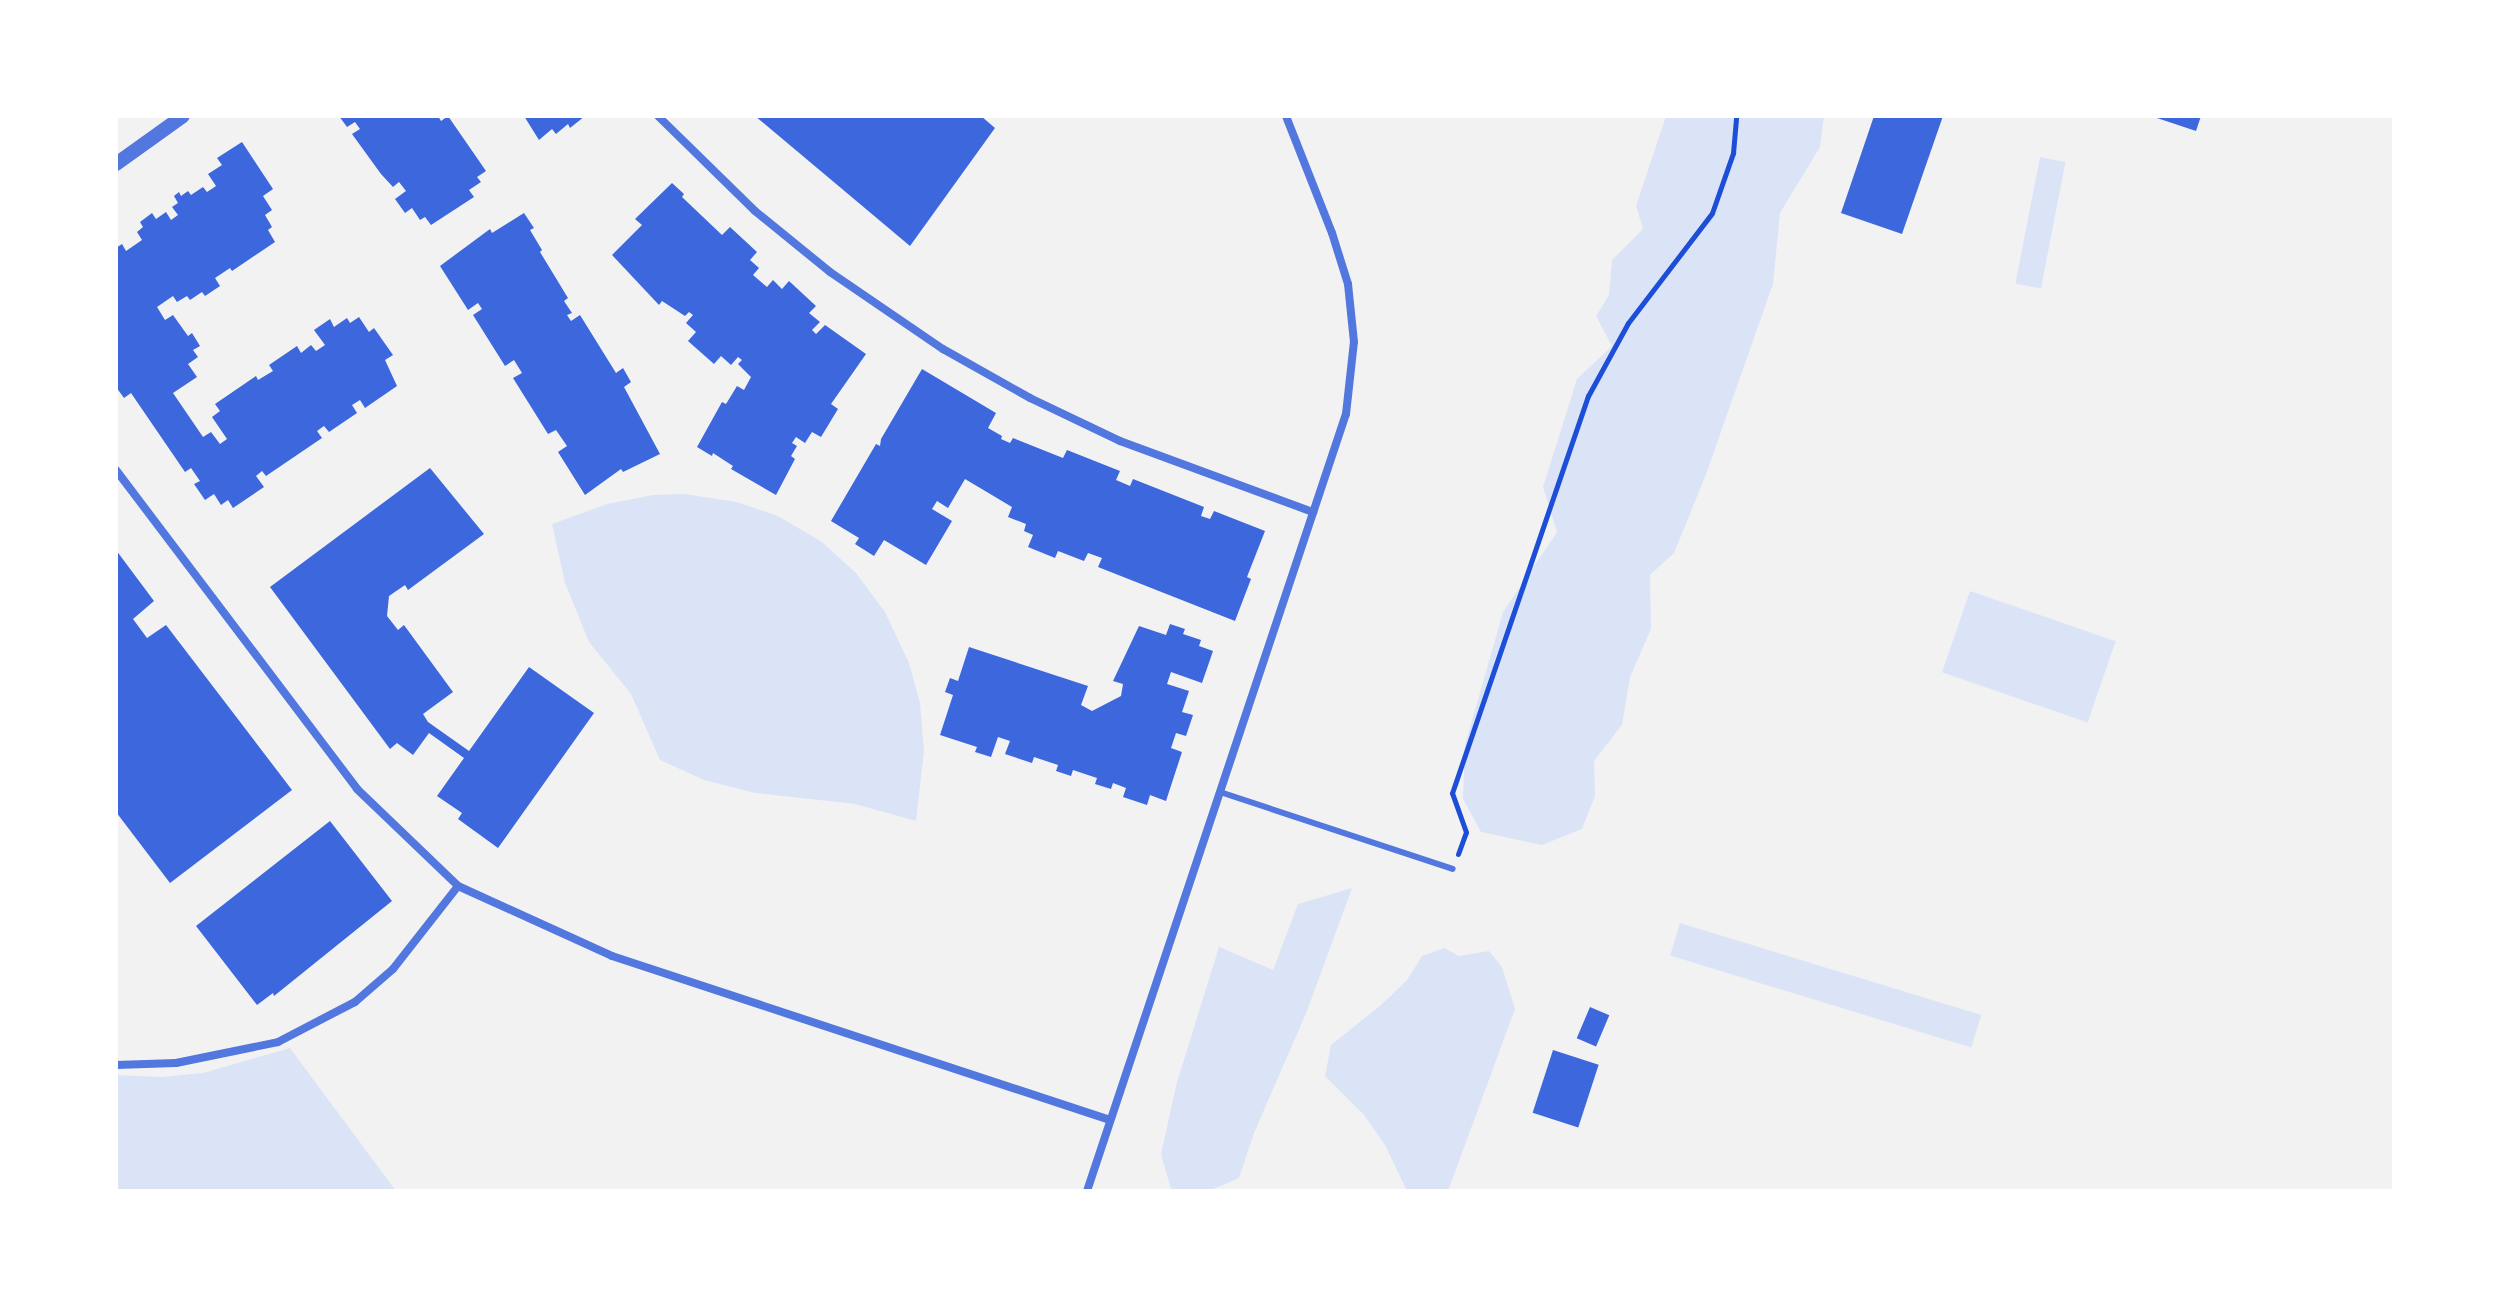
<!DOCTYPE html>
<html>
<head>
<meta charset="utf-8">
<style>
	body { margin:0 }
	#map { position:relative; width:2510px; height:1307px; overflow:hidden; background:#f2f2f2; font-family:"Archivo Narrow",sans-serif }
	div>[style] { position:absolute }
	.green>* { inset:0; background:#dbe4f7; transform-origin:0 0 }
	.building>* { inset:0; background:#3d67dc; transform-origin:0 0 }
	.path>* { height:5px; margin:-2.5px; padding:0 2.5px; transform-origin:2.5px; border-radius:2.5px; background:#1d4ed8 }
	.service>* { height:6px; margin:-3px; padding:0 3px; transform-origin:3px; border-radius:3px; background:#5277de }
	.minor>* { height:8px; margin:-4px; padding:0 4px; transform-origin:4px; border-radius:4px; background:#5277de }
	.tertiary>* { height:14px; margin:-7px; padding:0 7px; transform-origin:7px; border-radius:7px; background:#5277de }
	span { translate:-50% -50%; white-space:nowrap; text-align:center; line-height:1.15; -webkit-text-stroke:8px #fff; paint-order:stroke }
	.frame { position:absolute; inset:0; border:118px solid #fff; pointer-events:none }
</style>
</head>
<body>
<div id="map">
	<div class="green">
		<div style="clip-path:polygon(1666px 116px,1824px 116px,1820px 147px,1780px 213px,1773px 284px,1705px 477px,1674px 553px,1650px 575px,1651px 629px,1630px 677px,1622px 725px,1594px 761px,1595px 796px,1582px 829px,1542px 845px,1481px 832px,1463px 799px,1465px 745px,1503px 612px,1557px 532px,1543px 487px,1577px 379px,1612px 346px,1596px 316px,1609px 295px,1612px 260px,1643px 229px,1636px 206px)"></div>
		<div style="left:2040px;top:157px;width:26px;height:129px;rotate:11deg"></div>
		<div style="clip-path:polygon(684px 494px,737px 502px,778px 516px,822px 542px,856px 573px,885px 612px,909px 663px,920px 703px,924px 751px,916px 821px,855px 804px,755px 793px,704px 780px,660px 760px,631px 694px,589px 642px,565px 583px,552px 524px,607px 504px,653px 495px)"></div>
		<div style="left:1970px;top:591px;width:154px;height:86px;rotate:19deg"></div>
		<div style="clip-path:polygon(1352px 888px,1307px 1011px,1254px 1133px,1239px 1178px,1209px 1191px,1171px 1189px,1161px 1154px,1177px 1082px,1219px 947px,1273px 970px,1298px 904px)"></div>
		<div style="left:1680px;top:923px;width:315px;height:34px;rotate:17deg"></div>
		<div style="clip-path:polygon(1444px 948px,1459px 956px,1489px 951px,1502px 967px,1515px 1009px,1448px 1191px,1407px 1191px,1385px 1145px,1364px 1115px,1325px 1076px,1331px 1045px,1381px 1005px,1407px 980px,1422px 956px)"></div>
		<div style="clip-path:polygon(290px 1048px,396px 1191px,116px 1191px,116px 1075px,161px 1077px,203px 1073px)"></div>
	</div>
	<div class="building">
		<div style="clip-path:polygon(339px 116px,438px 116px,441px 121px,448px 116px,486px 171px,477px 177px,481px 182px,469px 190px,474px 197px,431px 225px,425px 217px,420px 220px,412px 208px,405px 213px,395px 199px,406px 191px,399px 182px,393px 187px,381px 174px,352px 134px,360px 129px,355px 122px,347px 127px)"></div>
		<div style="clip-path:polygon(524px 116px,585px 116px,570px 128px,568px 124px,556px 134px,552px 129px,539px 140px)"></div>
		<div style="clip-path:polygon(755px 116px,981px 116px,995px 128px,910px 246px)"></div>
		<div style="clip-path:polygon(1874px 116px,1943px 116px,1902px 234px,1841px 213px)"></div>
		<div style="clip-path:polygon(2151px 116px,2201px 116px,2196px 131px)"></div>
		<div style="clip-path:polygon(242px 142px,273px 189px,263px 196px,272px 210px,265px 215px,272px 227px,268px 230px,275px 242px,232px 271px,230px 268px,215px 278px,220px 286px,205px 296px,202px 292px,190px 300px,187px 296px,177px 302px,173px 296px,157px 307px,165px 320px,173px 315px,188px 336px,192px 333px,200px 346px,193px 350px,198px 357px,188px 364px,197px 377px,173px 393px,203px 437px,211px 432px,220px 444px,227px 439px,212px 417px,220px 411px,215px 404px,256px 376px,258px 380px,273px 371px,269px 365px,297px 346px,301px 353px,311px 345px,316px 351px,325px 345px,314px 330px,330px 319px,334px 327px,347px 318px,350px 323px,359px 317px,369px 332px,374px 328px,393px 355px,385px 360px,397px 386px,365px 408px,360px 400px,352px 405px,357px 413px,329px 432px,324px 426px,317px 431px,322px 438px,266px 476px,262px 471px,256px 476px,264px 487px,233px 508px,228px 500px,221px 505px,214px 494px,205px 500px,194px 484px,200px 481px,191px 468px,185px 472px,131px 393px,124px 398px,116px 387px,116px 248px,122px 244px,126px 251px,142px 240px,137px 232px,143px 227px,140px 222px,152px 213px,156px 219px,166px 212px,171px 220px,178px 215px,172px 207px,178px 203px,174px 196px,179px 192px,181px 196px,188px 191px,191px 195px,203px 187px,207px 192px,216px 186px,208px 174px,222px 165px,217px 158px)"></div>
		<div style="clip-path:polygon(672px 183px,684px 194px,682px 197px,722px 235px,730px 227px,757px 252px,750px 260px,759px 268px,753px 275px,767px 287px,773px 280px,782px 289px,789px 281px,816px 306px,809px 313px,820px 322px,812px 330px,816px 334px,825px 325px,866px 354px,831px 404px,838px 409px,821px 437px,812px 432px,805px 443px,796px 437px,792px 443px,797px 446px,791px 456px,795px 459px,776px 495px,731px 469px,733px 466px,713px 453px,712px 456px,697px 447px,722px 402px,726px 404px,737px 386px,744px 390px,751px 377px,738px 364px,742px 360px,738px 357px,731px 365px,721px 356px,714px 364px,688px 341px,696px 332px,686px 323px,693px 315px,689px 312px,685px 316px,662px 301px,659px 305px,612px 255px,642px 225px,635px 219px)"></div>
		<div style="clip-path:polygon(524px 213px,534px 228px,530px 230px,542px 250px,540px 252px,568px 298px,564px 301px,572px 313px,567px 315px,571px 321px,580px 315px,616px 373px,623px 368px,631px 382px,624px 387px,660px 454px,623px 472px,621px 469px,585px 495px,558px 452px,567px 446px,556px 430px,548px 434px,513px 378px,522px 373px,514px 360px,505px 366px,473px 315px,482px 309px,478px 303px,468px 310px,440px 266px,490px 229px,492px 233px)"></div>
		<div style="clip-path:polygon(922px 369px,996px 413px,988px 428px,1002px 436px,1001px 439px,1010px 443px,1013px 438px,1063px 458px,1067px 450px,1120px 471px,1116px 480px,1130px 486px,1133px 479px,1204px 507px,1201px 516px,1210px 519px,1214px 511px,1265px 531px,1247px 577px,1251px 579px,1235px 621px,1098px 567px,1102px 558px,1088px 553px,1084px 561px,1058px 551px,1055px 558px,1028px 547px,1033px 535px,1024px 531px,1026px 524px,1008px 517px,1012px 507px,965px 479px,948px 508px,937px 501px,932px 509px,952px 521px,926px 565px,884px 540px,874px 556px,855px 544px,859px 538px,831px 521px,876px 444px,880px 446px,881px 439px)"></div>
		<div style="clip-path:polygon(430px 468px,484px 534px,408px 590px,405px 585px,389px 596px,387px 616px,398px 630px,404px 625px,453px 692px,423px 714px,428px 722px,469px 751px,529px 667px,594px 713px,498px 848px,458px 819px,462px 813px,437px 796px,464px 758px,429px 733px,413px 755px,397px 743px,390px 749px,270px 587px)"></div>
		<div style="clip-path:polygon(116px 550px,154px 601px,133px 619px,147px 638px,166px 625px,292px 790px,170px 883px,116px 812px)"></div>
		<div style="clip-path:polygon(1170px 624px,1185px 629px,1183px 634px,1201px 640px,1199px 646px,1213px 651px,1202px 683px,1171px 672px,1167px 684px,1189px 691px,1182px 712px,1193px 715px,1186px 736px,1176px 733px,1171px 748px,1182px 752px,1166px 801px,1150px 795px,1147px 805px,1123px 797px,1126px 788px,1113px 783px,1111px 789px,1095px 784px,1097px 778px,1073px 770px,1071px 776px,1056px 771px,1058px 765px,1034px 757px,1032px 763px,1005px 754px,1010px 741px,998px 737px,991px 757px,975px 752px,977px 747px,940px 735px,953px 695px,945px 692px,950px 678px,958px 681px,969px 647px,1088px 686px,1081px 705px,1092px 711px,1121px 696px,1123px 684px,1113px 681px,1139px 626px,1166px 635px)"></div>
		<div style="clip-path:polygon(330px 821px,392px 901px,274px 996px,273px 993px,257px 1005px,196px 926px)"></div>
		<div style="left:1590px;top:1007px;width:21px;height:34px;rotate:23deg"></div>
		<div style="left:1553px;top:1050px;width:48px;height:66px;rotate:18deg"></div>
	</div>
	<div class="path">
		<div style="left:1458px;top:854px;width:23px;rotate:-70deg"></div>
		<div style="left:1466px;top:832px;width:41px;rotate:-109.7deg"></div>
		<div style="left:1452px;top:793px;width:420px;rotate:-71.1deg"></div>
		<div style="left:1588px;top:396px;width:83px;rotate:-61.3deg"></div>
		<div style="left:1628px;top:323px;width:138px;rotate:-52.6deg"></div>
		<div style="left:1712px;top:213px;width:64px;rotate:-70.7deg"></div>
		<div style="left:1733px;top:153px;width:37px;rotate:-85deg"></div>
	</div>
	<div class="service">
		<div style="left:1220px;top:792px;width:245px;rotate:18.3deg"></div>
	</div>
	<div class="minor">
		<div style="left:658px;top:116px;width:136px;rotate:44.4deg"></div>
		<div style="left:755px;top:211px;width:97px;rotate:39.1deg"></div>
		<div style="left:830px;top:272px;width:137px;rotate:34.3deg"></div>
		<div style="left:943px;top:349px;width:100px;rotate:29.4deg"></div>
		<div style="left:1030px;top:398px;width:100px;rotate:25.5deg"></div>
		<div style="left:1120px;top:441px;width:206px;rotate:20.2deg"></div>
		<div style="left:116px;top:470px;width:400px;rotate:52.9deg"></div>
		<div style="left:357px;top:789px;width:140px;rotate:43.8deg"></div>
		<div style="left:458px;top:886px;width:169px;rotate:24.4deg"></div>
		<div style="left:612px;top:956px;width:524px;rotate:18.23deg"></div>
		<div style="left:116px;top:1065px;width:60px;rotate:-1.9deg"></div>
		<div style="left:176px;top:1063px;width:104px;rotate:-11.6deg"></div>
		<div style="left:278px;top:1042px;width:87px;rotate:-27.5deg"></div>
		<div style="left:355px;top:1002px;width:50px;rotate:-41deg"></div>
		<div style="left:393px;top:969px;width:105px;rotate:-51.9deg"></div>
		<div style="left:1087px;top:1191px;width:819px;rotate:-71.57deg"></div>
		<div style="left:1346px;top:414px;width:72px;rotate:-83.7deg"></div>
		<div style="left:1354px;top:342px;width:58px;rotate:-95.9deg"></div>
		<div style="left:1348px;top:284px;width:53px;rotate:-107.4deg"></div>
		<div style="left:1332px;top:233px;width:126px;rotate:-111.5deg"></div>
	</div>
	<div class="tertiary">
		<div style="left:116px;top:164px;width:82px;rotate:-35.6deg"></div>
	</div>
	<div class="frame"></div>
</div>
</body>
</html>
